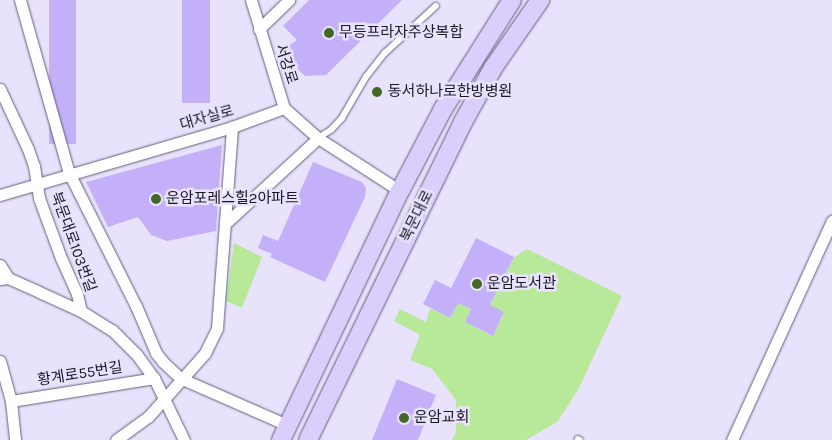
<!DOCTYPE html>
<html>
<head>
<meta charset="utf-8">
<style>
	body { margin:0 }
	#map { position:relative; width:832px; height:440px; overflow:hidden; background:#e8e2fd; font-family:Karla,"Noto Sans KR",sans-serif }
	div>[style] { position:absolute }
	.green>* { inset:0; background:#b7e999 }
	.building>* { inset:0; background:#c4b0f9; transform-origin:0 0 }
	.roads { filter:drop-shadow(0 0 1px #635c79) drop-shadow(0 0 1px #635c79) }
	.lane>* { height:5.5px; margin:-2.75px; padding:0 2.75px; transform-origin:2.75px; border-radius:2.75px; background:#fff }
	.street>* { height:11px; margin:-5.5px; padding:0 5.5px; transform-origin:5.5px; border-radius:5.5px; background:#fff }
	.primary>* { height:18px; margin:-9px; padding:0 9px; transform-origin:9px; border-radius:9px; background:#dacefd }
	.dots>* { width:14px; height:14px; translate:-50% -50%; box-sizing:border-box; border:2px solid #e8e2fd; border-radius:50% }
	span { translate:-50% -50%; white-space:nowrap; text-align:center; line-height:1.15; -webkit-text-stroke:5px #e8e2fd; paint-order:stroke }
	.poi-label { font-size:15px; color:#1a1723 }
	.left { translate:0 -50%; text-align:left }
	.street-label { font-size:15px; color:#1a1723 }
</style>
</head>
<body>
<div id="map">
	<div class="green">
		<div style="clip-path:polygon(234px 243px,262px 257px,242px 308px,226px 301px)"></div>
		<div style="clip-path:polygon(527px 249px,622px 296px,578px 390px,557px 422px,526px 440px,452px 440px,456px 432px,456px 400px,432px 369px,410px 360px,420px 335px,394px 321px,400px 309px,426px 322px,430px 308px,450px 318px,458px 303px,471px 309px,465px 322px,493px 336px,504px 313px,490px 305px,514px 257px)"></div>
	</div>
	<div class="building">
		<div style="left:49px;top:0;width:27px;height:144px"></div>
		<div style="left:182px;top:0;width:28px;height:103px"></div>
		<div style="clip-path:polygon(309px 0,402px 0,326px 75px,305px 76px,288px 60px,285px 54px,288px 46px,297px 40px,283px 26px)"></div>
		<div style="clip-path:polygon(222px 145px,216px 231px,167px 241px,151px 235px,138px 217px,108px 227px,86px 182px)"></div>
		<div style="clip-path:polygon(313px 162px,362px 182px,366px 188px,365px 197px,325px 282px,270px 257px,272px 254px,258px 248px,263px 235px,278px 241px)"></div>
		<div style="clip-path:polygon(476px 238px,514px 257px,490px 305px,504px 312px,493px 336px,465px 322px,471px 309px,458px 303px,450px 318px,423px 304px,435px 280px,451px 288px)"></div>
		<div style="clip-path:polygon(397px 379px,436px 395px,418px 440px,372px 440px)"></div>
	</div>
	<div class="roads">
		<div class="lane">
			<div style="left:318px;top:138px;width:15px;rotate:-32deg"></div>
			<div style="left:331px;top:130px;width:16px;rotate:-47deg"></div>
			<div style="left:342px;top:118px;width:48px;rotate:-59.7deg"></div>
			<div style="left:366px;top:77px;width:31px;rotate:-52deg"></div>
			<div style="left:385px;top:53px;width:69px;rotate:-42.7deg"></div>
			<div style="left:578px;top:439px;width:2px;rotate:27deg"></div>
		</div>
		<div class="street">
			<div style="left:20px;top:0;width:180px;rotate:74.2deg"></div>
			<div style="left:69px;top:173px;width:149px;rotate:63.3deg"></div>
			<div style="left:136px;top:306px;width:51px;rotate:66.9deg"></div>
			<div style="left:156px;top:353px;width:11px;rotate:52deg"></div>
			<div style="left:163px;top:362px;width:23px;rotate:43deg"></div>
			<div style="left:180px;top:378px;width:117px;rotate:23.7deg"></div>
			<div style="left:251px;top:0;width:113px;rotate:73deg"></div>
			<div style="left:259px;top:29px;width:42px;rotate:-44deg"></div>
			<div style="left:0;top:89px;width:66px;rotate:65deg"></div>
			<div style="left:28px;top:149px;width:18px;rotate:71deg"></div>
			<div style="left:34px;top:166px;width:32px;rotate:81deg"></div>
			<div style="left:39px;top:198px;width:64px;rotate:69.9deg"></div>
			<div style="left:61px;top:258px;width:39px;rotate:66deg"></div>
			<div style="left:77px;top:294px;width:17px;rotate:77deg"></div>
			<div style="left:0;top:195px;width:242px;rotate:-16.3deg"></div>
			<div style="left:232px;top:127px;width:55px;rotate:-20.1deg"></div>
			<div style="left:284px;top:108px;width:45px;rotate:41.4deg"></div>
			<div style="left:318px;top:138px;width:98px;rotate:32.9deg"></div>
			<div style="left:226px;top:223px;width:125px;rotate:-42.7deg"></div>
			<div style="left:0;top:265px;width:15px;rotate:58deg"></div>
			<div style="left:0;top:279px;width:8px;rotate:-7deg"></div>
			<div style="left:8px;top:278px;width:34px;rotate:24deg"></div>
			<div style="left:39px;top:292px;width:46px;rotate:24.3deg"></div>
			<div style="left:81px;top:311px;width:36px;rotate:32deg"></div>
			<div style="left:112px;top:330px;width:35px;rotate:45deg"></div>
			<div style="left:137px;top:355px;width:29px;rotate:54deg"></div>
			<div style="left:154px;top:378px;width:69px;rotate:64.2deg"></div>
			<div style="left:0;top:361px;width:41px;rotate:74.6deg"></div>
			<div style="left:11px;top:401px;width:39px;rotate:84deg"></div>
			<div style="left:11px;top:401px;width:145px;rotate:-9.1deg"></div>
			<div style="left:116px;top:440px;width:39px;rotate:-36deg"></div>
			<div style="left:148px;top:417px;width:86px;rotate:-48.3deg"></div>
			<div style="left:205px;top:353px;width:28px;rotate:-64deg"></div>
			<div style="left:217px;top:328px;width:202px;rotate:-85.7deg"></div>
			<div style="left:732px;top:440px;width:241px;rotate:-65.5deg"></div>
		</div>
		<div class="primary">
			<div style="left:281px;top:440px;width:276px;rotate:-64.5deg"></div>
			<div style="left:400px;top:191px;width:93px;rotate:-62.3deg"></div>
			<div style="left:443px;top:109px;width:129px;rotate:-57.7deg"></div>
			<div style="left:308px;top:440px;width:354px;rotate:-64deg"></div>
			<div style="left:463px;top:122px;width:62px;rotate:-60.9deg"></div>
			<div style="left:493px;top:68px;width:83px;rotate:-55.3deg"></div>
		</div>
	</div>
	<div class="dots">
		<div style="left:329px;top:33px;background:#416824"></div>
		<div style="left:377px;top:92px;background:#416824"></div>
		<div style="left:156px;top:199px;background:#416824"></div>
		<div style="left:477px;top:284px;background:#416824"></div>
		<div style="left:404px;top:418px;background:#416824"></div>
	</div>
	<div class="poi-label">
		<span class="left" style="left:339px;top:33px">무등프라자주상복합</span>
		<span class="left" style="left:388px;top:92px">동서하나로한방병원</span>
		<span class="left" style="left:166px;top:199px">운암포레스힐2아파트</span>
		<span class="left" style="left:487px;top:284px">운암도서관</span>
		<span class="left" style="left:414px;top:418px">운암교회</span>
	</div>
	<div class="street-label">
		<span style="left:286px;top:64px;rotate:72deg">서강로</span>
		<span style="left:207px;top:118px;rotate:-16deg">대자실로</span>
		<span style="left:417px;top:216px;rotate:-64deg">북문대로</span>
		<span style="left:73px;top:242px;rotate:70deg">북문대로103번길</span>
		<span style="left:80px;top:374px;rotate:-9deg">황계로55번길</span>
	</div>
</div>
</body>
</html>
